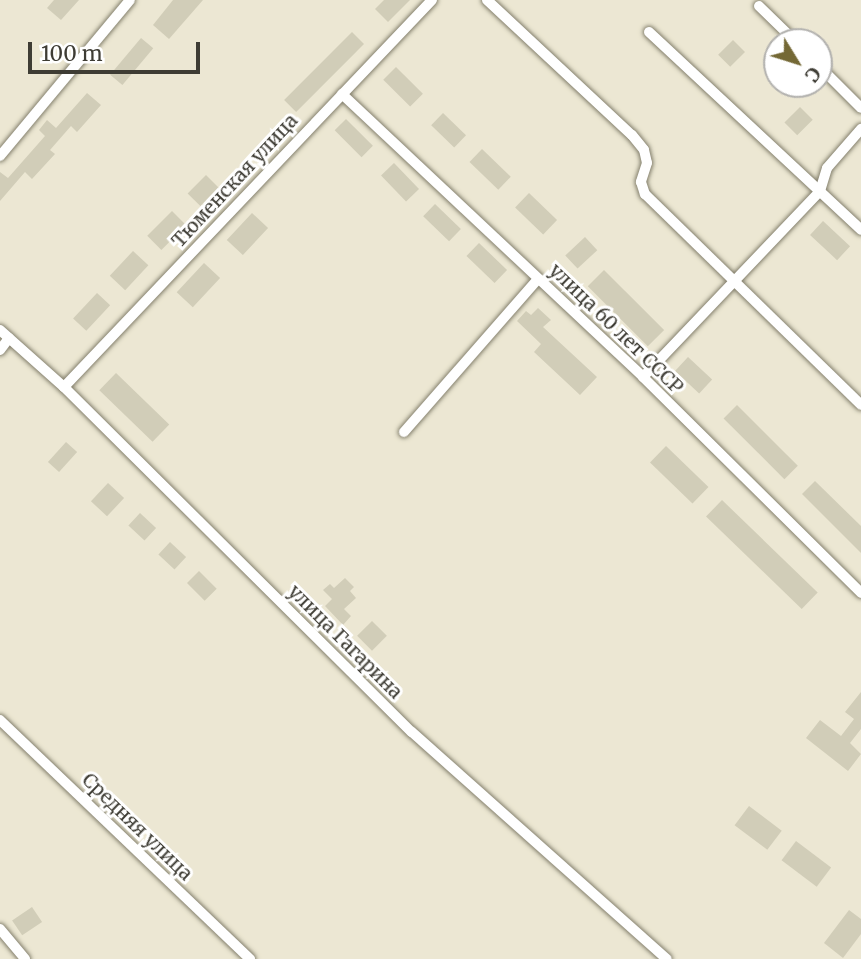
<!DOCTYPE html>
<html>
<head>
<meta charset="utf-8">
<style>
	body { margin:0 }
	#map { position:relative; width:861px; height:959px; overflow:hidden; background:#ece7d3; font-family:Merriweather,serif }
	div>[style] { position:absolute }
	.building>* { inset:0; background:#d1cdb8; transform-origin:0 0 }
	.roads { filter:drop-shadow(0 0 2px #84806d) drop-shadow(0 0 2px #84806d) }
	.minor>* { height:10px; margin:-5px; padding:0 5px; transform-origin:5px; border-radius:5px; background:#fff }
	span { translate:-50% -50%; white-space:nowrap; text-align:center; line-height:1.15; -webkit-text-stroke:6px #fff; paint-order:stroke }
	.street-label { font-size:19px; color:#3e3c34 }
	.north { position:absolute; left:763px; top:28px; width:70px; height:70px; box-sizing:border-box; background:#fff; border:2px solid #b2b1ae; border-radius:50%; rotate:128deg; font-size:19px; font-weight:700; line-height:28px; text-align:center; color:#3e3c34 }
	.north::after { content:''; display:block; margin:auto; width:24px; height:32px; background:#746835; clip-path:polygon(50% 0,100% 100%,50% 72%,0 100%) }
	.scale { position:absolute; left:28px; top:42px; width:172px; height:32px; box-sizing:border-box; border:4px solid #3e3c34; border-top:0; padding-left:9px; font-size:21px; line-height:24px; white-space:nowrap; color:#3e3c34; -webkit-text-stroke:5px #fff; paint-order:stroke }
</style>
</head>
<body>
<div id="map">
	<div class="building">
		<div style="clip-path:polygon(54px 0,79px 0,61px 20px,47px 8px)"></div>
		<div style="clip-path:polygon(173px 0,203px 0,169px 39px,153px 25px)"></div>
		<div style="clip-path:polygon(384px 0,410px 0,388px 22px,375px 9px)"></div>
		<div style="left:352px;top:32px;width:17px;height:96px;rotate:45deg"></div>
		<div style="left:141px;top:38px;width:16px;height:48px;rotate:40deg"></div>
		<div style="left:733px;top:40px;width:17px;height:21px;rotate:45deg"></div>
		<div style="left:396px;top:67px;width:38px;height:18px;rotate:45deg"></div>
		<div style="clip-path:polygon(87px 93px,101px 105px,77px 132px,71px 126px,50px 150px,55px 154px,32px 179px,25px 172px,0 201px,0 172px,8px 178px,45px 136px,39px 130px,47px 120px,56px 128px)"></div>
		<div style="left:800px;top:107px;width:18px;height:22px;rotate:45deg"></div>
		<div style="left:443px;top:113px;width:32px;height:17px;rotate:44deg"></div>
		<div style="left:346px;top:119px;width:38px;height:16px;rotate:45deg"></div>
		<div style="left:482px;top:149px;width:40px;height:18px;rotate:44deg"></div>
		<div style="left:394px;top:163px;width:36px;height:18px;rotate:46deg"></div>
		<div style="left:206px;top:175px;width:18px;height:26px;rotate:45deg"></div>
		<div style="left:529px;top:193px;width:39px;height:20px;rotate:44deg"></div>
		<div style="left:435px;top:204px;width:36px;height:17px;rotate:44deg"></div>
		<div style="left:172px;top:211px;width:20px;height:35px;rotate:45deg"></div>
		<div style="left:252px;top:213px;width:22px;height:37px;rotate:43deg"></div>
		<div style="left:823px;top:221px;width:37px;height:19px;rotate:43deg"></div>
		<div style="left:585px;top:237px;width:18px;height:27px;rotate:47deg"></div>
		<div style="left:479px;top:243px;width:39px;height:18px;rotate:44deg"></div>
		<div style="left:133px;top:251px;width:21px;height:34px;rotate:43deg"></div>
		<div style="left:204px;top:263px;width:22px;height:40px;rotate:43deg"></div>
		<div style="left:604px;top:270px;width:85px;height:23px;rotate:45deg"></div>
		<div style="left:97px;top:293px;width:18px;height:35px;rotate:43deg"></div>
		<div style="clip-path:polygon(538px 308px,551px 320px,543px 327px,597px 377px,580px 395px,534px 352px,541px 344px,517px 321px,526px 311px,531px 315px)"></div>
		<div style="left:688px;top:357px;width:33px;height:19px;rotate:43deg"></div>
		<div style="left:116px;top:373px;width:74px;height:24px;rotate:44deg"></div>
		<div style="left:737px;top:405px;width:86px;height:19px;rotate:45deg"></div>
		<div style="left:66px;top:442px;width:15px;height:27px;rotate:42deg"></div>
		<div style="left:666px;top:446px;width:59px;height:23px;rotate:44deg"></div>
		<div style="clip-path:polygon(815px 481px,861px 526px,861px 553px,802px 494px)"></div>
		<div style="left:108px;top:483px;width:22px;height:25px;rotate:43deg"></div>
		<div style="left:722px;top:500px;width:133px;height:23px;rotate:44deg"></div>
		<div style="left:140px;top:513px;width:22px;height:17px;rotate:43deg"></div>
		<div style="left:170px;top:542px;width:22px;height:17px;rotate:43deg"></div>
		<div style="left:199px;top:571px;width:25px;height:17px;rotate:45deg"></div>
		<div style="clip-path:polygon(345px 578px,354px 587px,350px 591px,356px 598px,344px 609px,351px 616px,343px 625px,325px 606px,332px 599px,323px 590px,330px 584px,334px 588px)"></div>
		<div style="left:372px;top:621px;width:21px;height:21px;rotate:45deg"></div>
		<div style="clip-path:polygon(861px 692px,861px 729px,850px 743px,861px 754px,848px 771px,806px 738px,820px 720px,841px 736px,854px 719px,845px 712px)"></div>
		<div style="left:749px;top:806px;width:41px;height:24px;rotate:37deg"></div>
		<div style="left:796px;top:841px;width:44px;height:24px;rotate:37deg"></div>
		<div style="left:32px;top:907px;width:18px;height:24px;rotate:56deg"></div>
		<div style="clip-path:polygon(849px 910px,861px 919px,861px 934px,843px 958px,824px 943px)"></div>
	</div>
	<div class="roads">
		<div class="minor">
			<div style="left:487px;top:0;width:198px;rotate:43deg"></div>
			<div style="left:632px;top:135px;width:19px;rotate:51deg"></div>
			<div style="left:644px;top:150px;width:13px;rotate:77deg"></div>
			<div style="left:647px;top:163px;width:20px;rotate:108deg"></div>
			<div style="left:641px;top:182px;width:13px;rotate:72deg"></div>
			<div style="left:645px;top:194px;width:302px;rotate:44.3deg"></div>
			<div style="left:759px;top:6px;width:52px;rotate:44.2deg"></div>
			<div style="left:649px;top:32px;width:290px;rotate:43deg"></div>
			<div style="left:819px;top:66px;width:59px;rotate:45deg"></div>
			<div style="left:342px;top:94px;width:413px;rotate:43.2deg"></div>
			<div style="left:643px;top:377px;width:307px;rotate:44.7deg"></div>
			<div style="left:0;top:156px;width:203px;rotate:-50.2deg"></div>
			<div style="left:0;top:330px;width:86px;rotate:41.7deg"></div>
			<div style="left:64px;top:387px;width:490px;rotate:44.8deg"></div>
			<div style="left:412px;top:732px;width:341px;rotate:41.7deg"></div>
			<div style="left:0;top:350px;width:15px;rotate:-53deg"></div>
			<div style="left:643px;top:377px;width:257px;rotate:-46.4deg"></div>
			<div style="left:820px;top:191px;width:24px;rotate:-73deg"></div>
			<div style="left:827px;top:168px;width:52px;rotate:-48.9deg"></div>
			<div style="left:64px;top:387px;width:534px;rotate:-46.44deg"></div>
			<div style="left:404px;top:432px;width:203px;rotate:-48.8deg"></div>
			<div style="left:0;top:720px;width:346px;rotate:43.7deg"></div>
			<div style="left:0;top:929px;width:39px;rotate:50deg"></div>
		</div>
	</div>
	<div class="street-label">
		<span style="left:235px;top:181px;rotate:-47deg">Тюменская улица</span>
		<span style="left:616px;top:329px;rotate:44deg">улица 60 лет СССР</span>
		<span style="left:345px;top:642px;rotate:45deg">улица Гагарина</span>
		<span style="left:137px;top:827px;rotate:44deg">Средняя улица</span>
	</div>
	<div class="north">С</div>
	<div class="scale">100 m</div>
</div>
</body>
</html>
